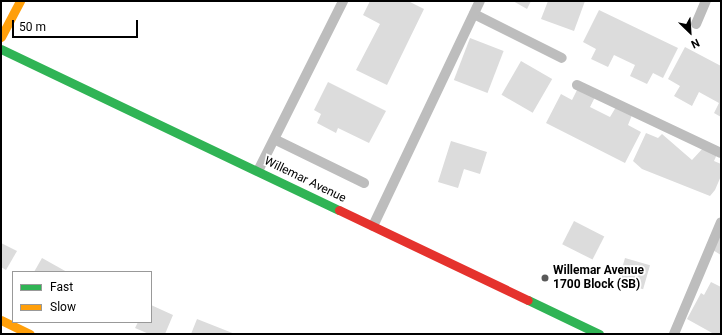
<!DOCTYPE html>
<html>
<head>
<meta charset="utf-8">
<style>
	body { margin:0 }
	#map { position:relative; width:722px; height:335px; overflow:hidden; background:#fff; font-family:Roboto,sans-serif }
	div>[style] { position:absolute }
	.building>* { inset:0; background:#dcdcdc; transform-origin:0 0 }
	.lane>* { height:10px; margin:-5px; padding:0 5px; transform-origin:5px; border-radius:5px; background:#bdbdbd }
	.fast>* { height:9px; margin:-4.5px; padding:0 4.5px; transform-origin:4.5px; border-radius:4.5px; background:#30b455 }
	.slow>* { height:9px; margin:-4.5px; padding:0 4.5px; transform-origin:4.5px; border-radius:4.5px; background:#ff9f0a }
	.jam>* { height:9px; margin:-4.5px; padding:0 4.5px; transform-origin:4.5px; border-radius:4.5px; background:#e5322d }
	.dots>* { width:11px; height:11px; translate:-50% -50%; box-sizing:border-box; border:2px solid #fff; border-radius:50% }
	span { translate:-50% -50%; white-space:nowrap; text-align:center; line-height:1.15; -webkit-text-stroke:3.5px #fff; paint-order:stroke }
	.street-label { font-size:12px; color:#000 }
	.poi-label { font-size:12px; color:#000; font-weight:700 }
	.left { translate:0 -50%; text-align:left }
	.frame { position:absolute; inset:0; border:2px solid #000; pointer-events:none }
	.legend { position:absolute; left:12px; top:271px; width:140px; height:52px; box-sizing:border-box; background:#fff; border:1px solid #999; margin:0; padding:5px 7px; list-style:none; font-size:12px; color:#000 }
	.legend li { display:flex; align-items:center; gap:8px; height:20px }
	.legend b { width:20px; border:1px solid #999 }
	.north { position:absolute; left:670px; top:12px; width:40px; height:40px; -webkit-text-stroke:3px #fff; paint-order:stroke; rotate:155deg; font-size:11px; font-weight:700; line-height:16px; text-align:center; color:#000 }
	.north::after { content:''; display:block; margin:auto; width:14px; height:18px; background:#000; clip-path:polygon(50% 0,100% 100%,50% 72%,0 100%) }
	.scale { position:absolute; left:12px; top:20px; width:126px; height:18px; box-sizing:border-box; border:2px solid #000; border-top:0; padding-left:5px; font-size:12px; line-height:14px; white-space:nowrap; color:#000; -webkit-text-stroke:3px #fff; paint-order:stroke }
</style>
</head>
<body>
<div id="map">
	<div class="building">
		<div style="clip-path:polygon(370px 1px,408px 1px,424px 9px,387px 85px,356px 70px,380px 24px,363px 15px)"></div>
		<div style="clip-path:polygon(513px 1px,531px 1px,527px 9px)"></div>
		<div style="clip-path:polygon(548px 1px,585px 1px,574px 31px,541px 19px)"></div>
		<div style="clip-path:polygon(599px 10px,678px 48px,663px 78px,653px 73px,647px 84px,630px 76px,635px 65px,614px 55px,608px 67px,591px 59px,596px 49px,583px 42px)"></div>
		<div style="left:470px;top:38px;width:36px;height:45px;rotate:21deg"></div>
		<div style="clip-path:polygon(685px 47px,721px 66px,721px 117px,714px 113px,719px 103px,699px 92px,692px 106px,674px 96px,680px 86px,668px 79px)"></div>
		<div style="left:521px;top:61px;width:36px;height:39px;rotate:30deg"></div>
		<div style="clip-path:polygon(328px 82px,386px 111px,369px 143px,338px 128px,336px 133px,317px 123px,321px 114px,314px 110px)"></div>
		<div style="clip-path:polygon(578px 88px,595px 97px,590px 107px,610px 117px,616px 107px,632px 115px,628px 125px,641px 132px,625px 163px,546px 123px,561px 94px,572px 100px)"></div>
		<div style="clip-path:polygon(646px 133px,658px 138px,662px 134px,692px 160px,704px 147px,718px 152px,714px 161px,721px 164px,721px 176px,715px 190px,710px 196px,642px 169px,633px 161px)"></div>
		<div style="clip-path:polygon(451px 141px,487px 152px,480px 174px,464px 169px,458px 188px,438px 182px)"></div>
		<div style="left:574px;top:221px;width:34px;height:26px;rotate:27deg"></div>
		<div style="clip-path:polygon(721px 234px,721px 255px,711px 249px)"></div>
		<div style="clip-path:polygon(1px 243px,17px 251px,6px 270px,1px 267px)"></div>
		<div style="clip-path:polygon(42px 258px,67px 272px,34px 272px)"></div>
		<div style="left:625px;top:258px;width:26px;height:25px;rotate:16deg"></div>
		<div style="clip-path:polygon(711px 282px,721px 287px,720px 334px,714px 334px,687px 319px,701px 293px,704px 295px)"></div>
		<div style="clip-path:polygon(151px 305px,173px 315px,165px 334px,149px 334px,135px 328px,138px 322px,151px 322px)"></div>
		<div style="clip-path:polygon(197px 319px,235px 334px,191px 334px)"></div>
	</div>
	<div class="lane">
		<div style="left:474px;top:14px;width:98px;rotate:26.6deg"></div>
		<div style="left:696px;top:24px;width:25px;rotate:-67deg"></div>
		<div style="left:577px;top:85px;width:159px;rotate:25.3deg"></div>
		<div style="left:276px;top:140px;width:98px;rotate:26deg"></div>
		<div style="left:258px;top:171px;width:190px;rotate:-63.4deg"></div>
		<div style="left:373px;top:226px;width:249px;rotate:-64.6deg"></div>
		<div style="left:674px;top:334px;width:121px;rotate:-67.2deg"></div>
	</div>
	<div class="fast">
		<div style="left:1px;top:49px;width:374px;rotate:25.5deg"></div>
		<div style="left:528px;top:300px;width:79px;rotate:25.6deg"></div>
	</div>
	<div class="slow">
		<div style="left:1px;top:37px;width:41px;rotate:-62.2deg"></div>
		<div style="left:1px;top:320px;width:32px;rotate:26deg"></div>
	</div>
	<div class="jam">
		<div style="left:339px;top:210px;width:209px;rotate:25.5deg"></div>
	</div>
	<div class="dots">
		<div style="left:545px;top:278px;background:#595959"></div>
	</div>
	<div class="street-label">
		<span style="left:305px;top:180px;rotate:26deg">Willemar Avenue</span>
	</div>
	<div class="poi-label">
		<span class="left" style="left:553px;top:278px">Willemar Avenue<br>1700 Block (SB)</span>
	</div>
	<div class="frame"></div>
	<ul class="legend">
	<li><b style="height:5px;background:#30b455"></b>Fast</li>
	<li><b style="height:5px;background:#ff9f0a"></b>Slow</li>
	</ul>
	<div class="north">N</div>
	<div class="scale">50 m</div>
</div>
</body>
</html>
